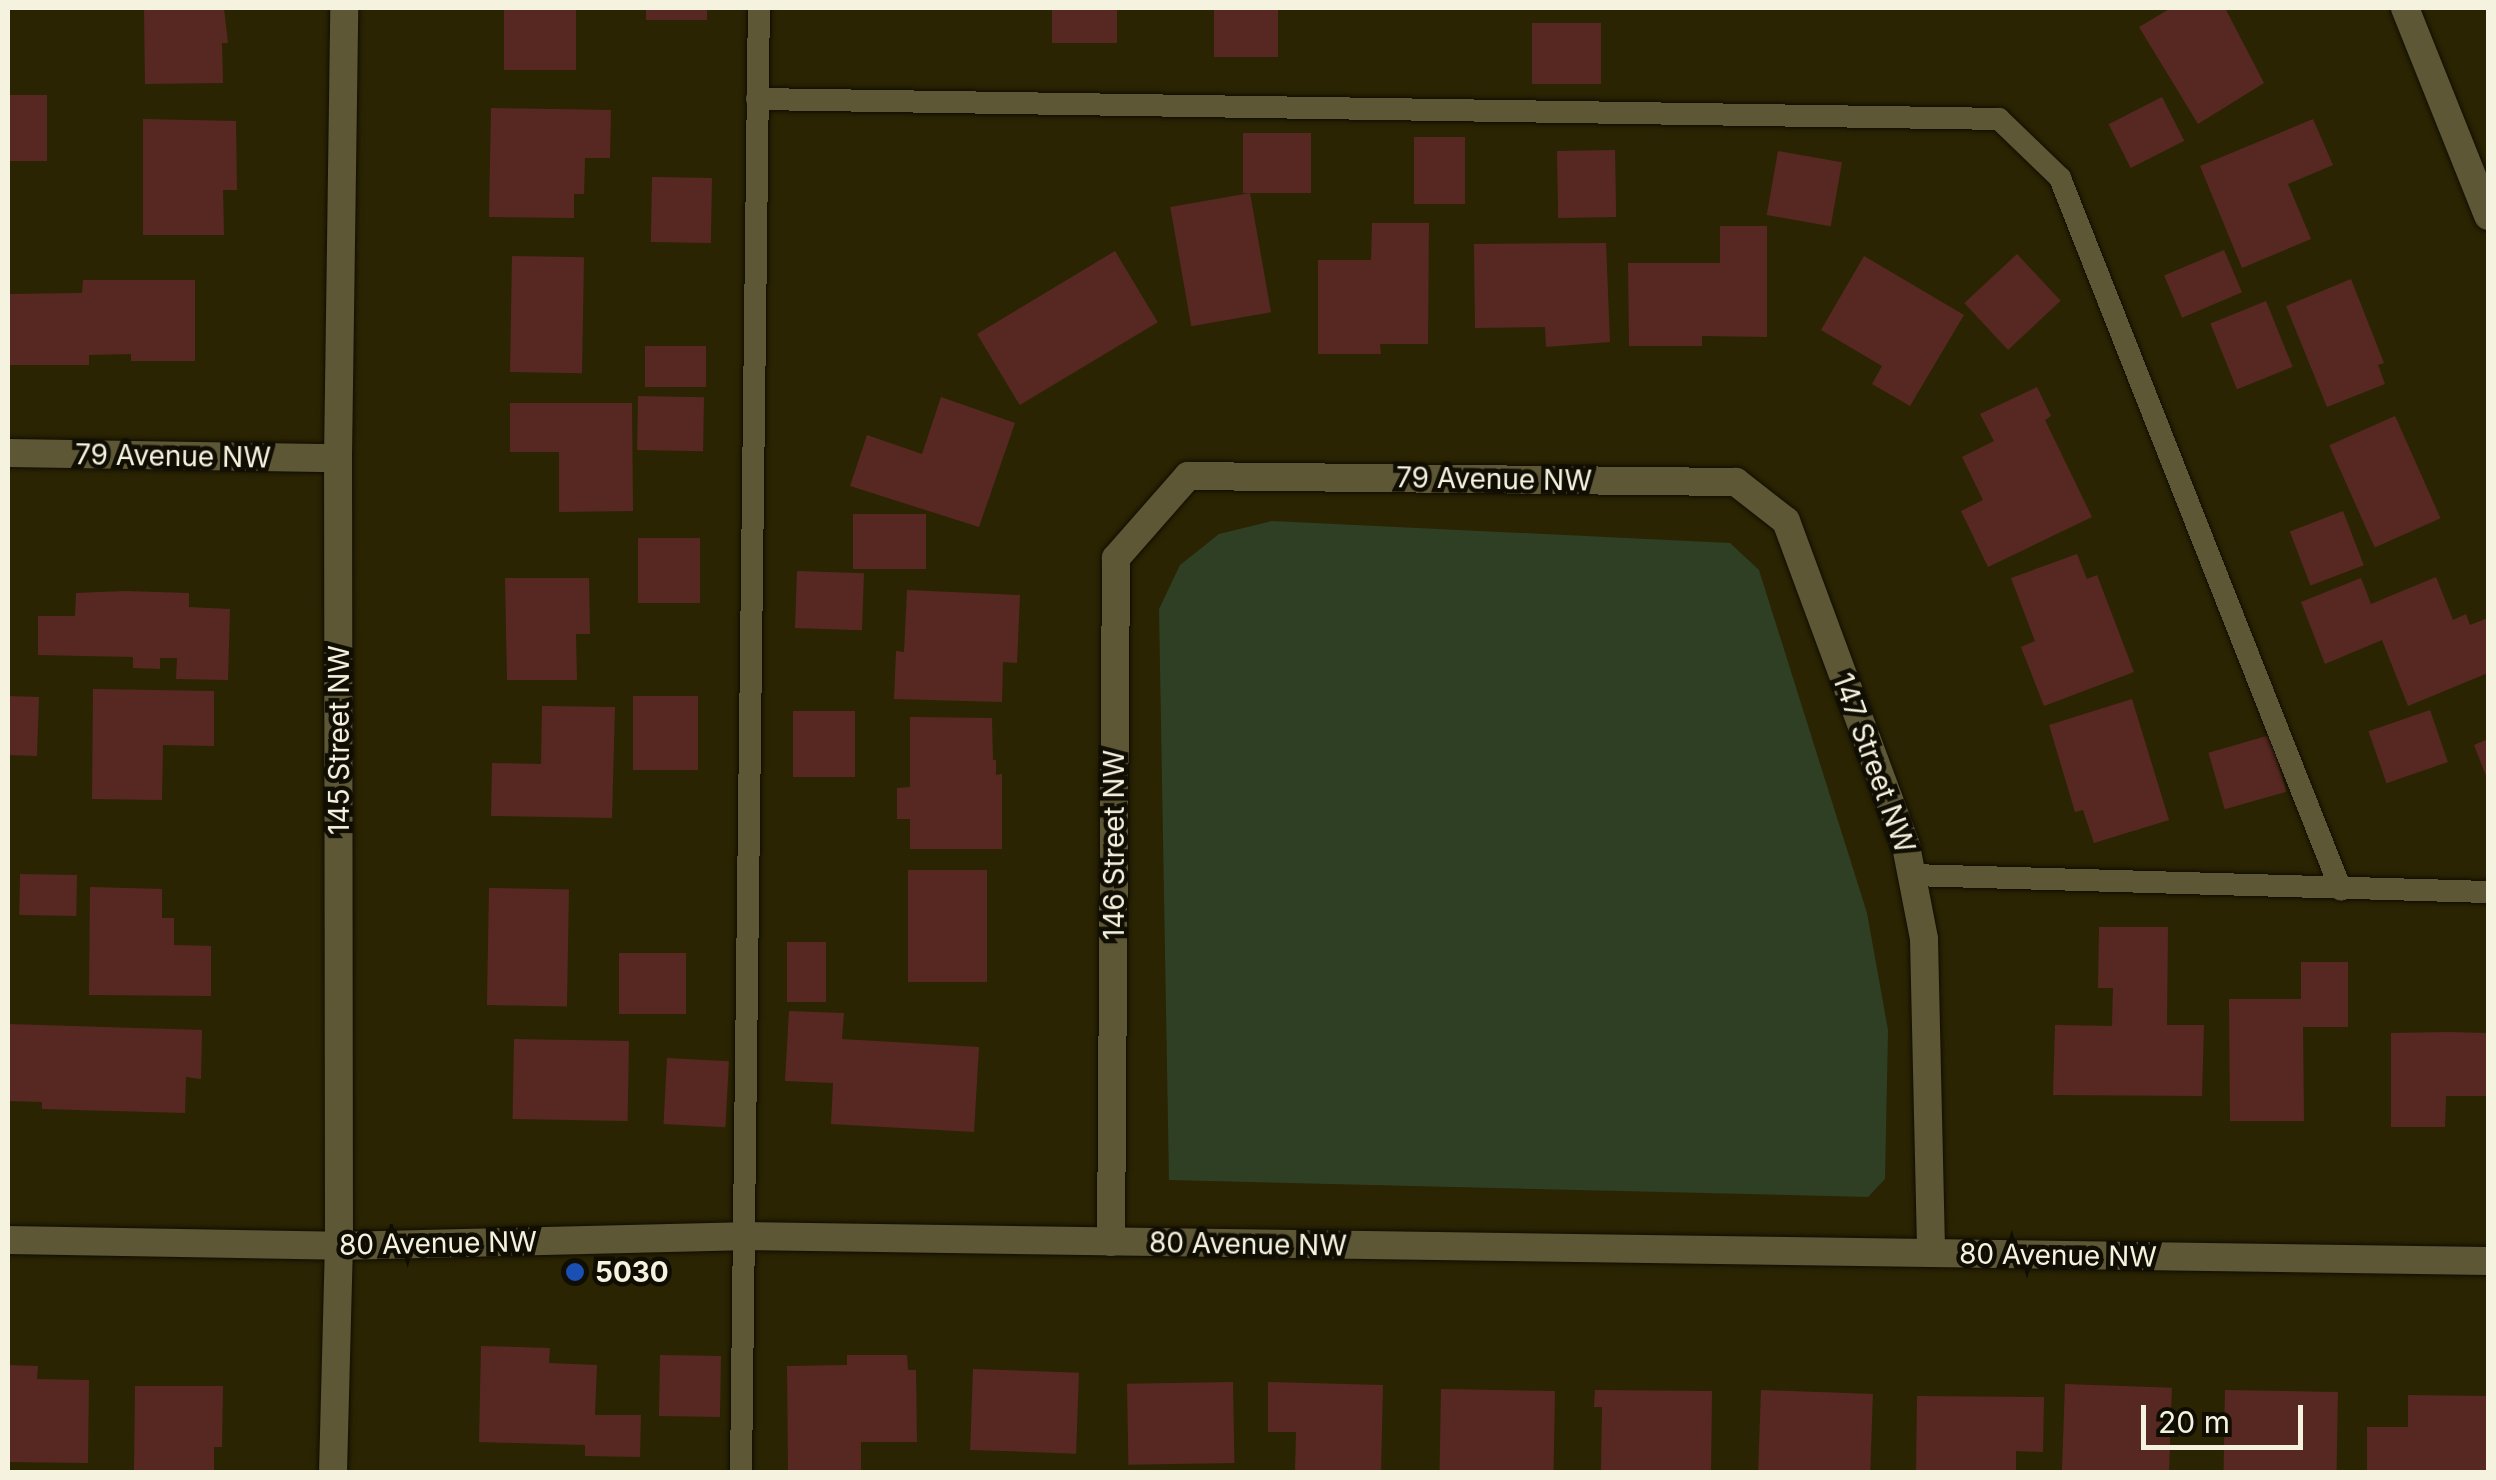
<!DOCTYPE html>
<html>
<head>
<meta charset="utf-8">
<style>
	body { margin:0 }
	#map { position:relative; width:2496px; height:1480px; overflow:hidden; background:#2a2403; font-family:Inter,sans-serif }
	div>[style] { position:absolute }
	.green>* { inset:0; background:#2f3f24 }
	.building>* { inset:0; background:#572821; transform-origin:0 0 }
	.roads { filter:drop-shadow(0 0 2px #110d00) drop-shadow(0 0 2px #110d00) }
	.service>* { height:22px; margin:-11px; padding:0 11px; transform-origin:11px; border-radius:11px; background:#5d5736 }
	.minor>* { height:28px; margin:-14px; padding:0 14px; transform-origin:14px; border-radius:14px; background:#5d5736 }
	.tertiary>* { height:28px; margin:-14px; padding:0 14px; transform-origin:14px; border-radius:14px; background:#5d5736 }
	.dots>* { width:28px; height:28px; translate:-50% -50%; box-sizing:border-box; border:5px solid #100d03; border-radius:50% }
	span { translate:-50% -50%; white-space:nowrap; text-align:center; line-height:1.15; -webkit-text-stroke:9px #100d03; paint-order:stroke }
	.street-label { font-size:28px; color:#f5f2df }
	.poi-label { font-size:28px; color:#f5f2df; font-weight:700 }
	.left { translate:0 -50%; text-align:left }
	.frame { position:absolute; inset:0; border:10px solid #f5f2df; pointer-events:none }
	.scale { position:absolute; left:2141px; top:1405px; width:162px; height:45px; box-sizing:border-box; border:5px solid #f5f2df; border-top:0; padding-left:12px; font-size:30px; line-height:35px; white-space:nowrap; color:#f5f2df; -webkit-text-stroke:8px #100d03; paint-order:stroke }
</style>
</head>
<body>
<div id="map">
	<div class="green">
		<div style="clip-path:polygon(1272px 521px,1730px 543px,1759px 570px,1867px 913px,1888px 1030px,1885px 1179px,1868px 1197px,1169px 1180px,1159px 609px,1180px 565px,1219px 534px)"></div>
	</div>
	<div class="building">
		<div style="clip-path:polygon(144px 8px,224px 8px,228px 43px,222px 43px,223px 83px,145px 84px)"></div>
		<div style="left:504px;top:8px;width:72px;height:62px"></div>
		<div style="left:646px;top:8px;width:61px;height:12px"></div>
		<div style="left:1052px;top:8px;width:65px;height:35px"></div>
		<div style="left:1214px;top:8px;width:64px;height:49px"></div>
		<div style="clip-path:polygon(2171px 8px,2225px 8px,2264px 83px,2198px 124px,2139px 27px)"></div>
		<div style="left:1532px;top:23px;width:69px;height:61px"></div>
		<div style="left:8px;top:95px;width:39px;height:66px"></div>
		<div style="left:2162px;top:97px;width:49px;height:60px;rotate:63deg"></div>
		<div style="clip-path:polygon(491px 108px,611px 110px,610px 158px,585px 158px,584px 194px,574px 194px,574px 218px,489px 217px)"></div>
		<div style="clip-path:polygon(143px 119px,236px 121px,237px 190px,223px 190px,224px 235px,143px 235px)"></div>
		<div style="clip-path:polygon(2313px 119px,2333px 165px,2288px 184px,2311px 239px,2242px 268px,2200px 166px)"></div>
		<div style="left:1243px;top:133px;width:68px;height:60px"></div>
		<div style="left:1414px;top:137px;width:51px;height:67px"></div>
		<div style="left:1615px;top:150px;width:67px;height:58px;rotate:89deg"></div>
		<div style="left:1778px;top:151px;width:65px;height:65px;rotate:10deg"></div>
		<div style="left:652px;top:177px;width:60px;height:65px;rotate:1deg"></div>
		<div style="left:1250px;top:193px;width:121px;height:81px;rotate:80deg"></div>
		<div style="clip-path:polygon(1372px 223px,1429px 223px,1428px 344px,1380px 344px,1381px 354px,1318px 354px,1318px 260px,1371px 260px)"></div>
		<div style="clip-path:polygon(1720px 226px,1767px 226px,1767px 337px,1702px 336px,1702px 346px,1629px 346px,1628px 263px,1720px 263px)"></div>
		<div style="clip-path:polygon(1606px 243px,1610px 342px,1546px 347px,1545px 327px,1475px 328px,1474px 244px)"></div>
		<div style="left:2224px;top:250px;width:46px;height:65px;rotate:67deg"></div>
		<div style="left:1115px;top:251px;width:83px;height:161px;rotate:59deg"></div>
		<div style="left:2017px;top:254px;width:64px;height:72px;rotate:47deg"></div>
		<div style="left:512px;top:256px;width:72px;height:116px;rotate:1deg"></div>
		<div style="clip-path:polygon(1864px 256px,1964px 315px,1910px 406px,1872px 384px,1882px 366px,1821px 330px)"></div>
		<div style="clip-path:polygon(2351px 279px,2384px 363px,2378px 365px,2385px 384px,2327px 407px,2286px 306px)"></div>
		<div style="clip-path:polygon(83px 280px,195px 280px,195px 361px,131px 361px,131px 354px,89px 355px,89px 365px,8px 365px,8px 294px,82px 293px)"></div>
		<div style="left:2266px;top:301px;width:71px;height:60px;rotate:68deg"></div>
		<div style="left:706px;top:346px;width:41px;height:61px;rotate:90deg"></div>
		<div style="clip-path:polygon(2037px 387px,2051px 416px,2045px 420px,2092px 517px,1988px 567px,1961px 511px,1983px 500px,1962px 457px,1994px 441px,1980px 414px)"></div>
		<div style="left:638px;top:396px;width:66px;height:54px;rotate:1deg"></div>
		<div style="clip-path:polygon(941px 397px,1015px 423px,979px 527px,850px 486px,867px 435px,922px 454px)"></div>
		<div style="clip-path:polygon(510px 403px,632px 403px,633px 511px,559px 512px,559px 452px,510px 452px)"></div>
		<div style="left:2395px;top:416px;width:112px;height:72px;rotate:66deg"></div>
		<div style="left:2343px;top:511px;width:58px;height:57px;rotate:69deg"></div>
		<div style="left:853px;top:514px;width:73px;height:55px"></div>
		<div style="left:700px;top:538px;width:65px;height:62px;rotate:90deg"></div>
		<div style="clip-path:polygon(2077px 554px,2087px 579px,2097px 575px,2134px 672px,2044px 706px,2021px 647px,2035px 641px,2011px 578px)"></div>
		<div style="left:797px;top:571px;width:67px;height:57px;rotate:2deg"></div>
		<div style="clip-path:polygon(2436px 577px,2453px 620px,2466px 614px,2470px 625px,2488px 618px,2488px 673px,2408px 706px,2382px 640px,2325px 664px,2301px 602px,2361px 578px,2371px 604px)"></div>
		<div style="clip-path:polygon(505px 578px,589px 578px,590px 634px,576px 634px,577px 680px,507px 680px)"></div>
		<div style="clip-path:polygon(907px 590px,1020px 595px,1017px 663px,1003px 662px,1002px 702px,894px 699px,896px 651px,904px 652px)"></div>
		<div style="clip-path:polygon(125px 591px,189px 593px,189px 607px,230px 609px,228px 680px,176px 679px,177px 658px,160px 658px,160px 669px,133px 668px,133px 657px,38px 655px,38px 616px,75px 616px,76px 593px)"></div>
		<div style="clip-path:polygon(93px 689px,214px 691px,214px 746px,163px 745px,162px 800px,92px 799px)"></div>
		<div style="left:8px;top:696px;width:31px;height:59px;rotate:2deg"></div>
		<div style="left:633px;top:696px;width:65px;height:74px"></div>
		<div style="clip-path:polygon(2132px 699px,2169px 820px,2094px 843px,2083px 810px,2075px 812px,2049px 725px)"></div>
		<div style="clip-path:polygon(542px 706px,615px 707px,612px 818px,491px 816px,492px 763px,541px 764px)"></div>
		<div style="left:2430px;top:710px;width:55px;height:65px;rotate:71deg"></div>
		<div style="left:793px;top:711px;width:62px;height:66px"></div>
		<div style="clip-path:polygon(910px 717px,992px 718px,993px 760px,996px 760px,996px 775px,1002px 774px,1002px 849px,910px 849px,910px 819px,897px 819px,897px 788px,910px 787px)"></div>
		<div style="left:2270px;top:735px;width:59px;height:64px;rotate:74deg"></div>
		<div style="clip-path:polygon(2488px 739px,2488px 781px,2474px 745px)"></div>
		<div style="left:908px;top:870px;width:79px;height:112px"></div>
		<div style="left:20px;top:874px;width:57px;height:41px;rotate:1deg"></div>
		<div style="clip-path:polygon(90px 887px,162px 889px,162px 918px,174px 918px,174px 945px,211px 946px,211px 996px,89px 995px)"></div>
		<div style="left:489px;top:888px;width:80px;height:117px;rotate:1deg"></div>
		<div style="clip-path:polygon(2099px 927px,2168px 927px,2167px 1025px,2204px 1025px,2202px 1096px,2053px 1095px,2055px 1025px,2112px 1026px,2113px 988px,2098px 988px)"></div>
		<div style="left:787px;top:942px;width:39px;height:60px"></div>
		<div style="left:686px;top:953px;width:61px;height:67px;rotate:90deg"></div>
		<div style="clip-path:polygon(2301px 962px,2348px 962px,2348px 1027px,2303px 1027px,2304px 1121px,2230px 1121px,2229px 999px,2301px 999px)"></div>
		<div style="clip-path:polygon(789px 1011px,844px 1013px,842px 1039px,979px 1047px,974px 1132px,831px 1124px,833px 1083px,785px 1081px)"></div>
		<div style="clip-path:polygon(8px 1024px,202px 1030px,201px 1079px,186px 1077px,185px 1113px,42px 1109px,42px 1102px,8px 1101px)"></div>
		<div style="clip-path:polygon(2448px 1032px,2488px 1033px,2488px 1096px,2446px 1096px,2445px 1127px,2391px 1127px,2391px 1033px)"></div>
		<div style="left:514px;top:1039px;width:115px;height:80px;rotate:1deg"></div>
		<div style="left:667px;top:1058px;width:62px;height:66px;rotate:3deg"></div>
		<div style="clip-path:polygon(481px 1346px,550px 1348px,549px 1363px,597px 1365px,595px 1415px,641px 1415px,640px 1457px,585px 1456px,585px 1445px,479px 1442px)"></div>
		<div style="left:660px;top:1355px;width:61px;height:61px;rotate:1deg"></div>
		<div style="clip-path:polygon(847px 1355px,907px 1355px,908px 1370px,916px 1370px,917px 1442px,861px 1442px,861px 1472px,788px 1472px,787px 1366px,847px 1365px)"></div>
		<div style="clip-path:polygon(8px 1365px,38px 1366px,37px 1379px,89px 1380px,88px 1463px,8px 1462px)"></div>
		<div style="left:973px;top:1369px;width:106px;height:81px;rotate:2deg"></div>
		<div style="left:1233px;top:1382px;width:81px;height:106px;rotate:89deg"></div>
		<div style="clip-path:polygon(1268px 1382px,1383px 1385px,1381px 1472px,1295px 1472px,1296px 1432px,1268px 1432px)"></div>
		<div style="left:2065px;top:1384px;width:107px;height:86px;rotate:2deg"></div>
		<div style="clip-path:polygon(135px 1386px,223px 1386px,222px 1447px,214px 1447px,214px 1472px,134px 1472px)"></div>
		<div style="left:1441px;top:1389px;width:114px;height:83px;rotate:1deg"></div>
		<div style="clip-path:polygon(1595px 1390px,1712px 1391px,1711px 1472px,1601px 1470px,1602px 1407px,1594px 1407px)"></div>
		<div style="left:1761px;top:1390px;width:112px;height:82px;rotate:2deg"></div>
		<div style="left:2225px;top:1390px;width:113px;height:80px;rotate:1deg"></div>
		<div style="clip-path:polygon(2408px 1395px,2488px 1396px,2488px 1472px,2367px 1472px,2367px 1427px,2408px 1427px)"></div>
		<div style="clip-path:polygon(1917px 1396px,2044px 1397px,2043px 1452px,2016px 1451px,2016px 1470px,1916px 1472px)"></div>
	</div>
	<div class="roads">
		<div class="service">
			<div style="left:757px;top:99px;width:1242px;rotate:0.92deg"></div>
			<div style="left:1999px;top:119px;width:85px;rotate:44deg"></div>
			<div style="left:2060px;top:178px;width:765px;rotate:68.46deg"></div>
			<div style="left:1912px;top:875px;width:576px;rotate:1.69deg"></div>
			<div style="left:741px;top:1472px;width:1464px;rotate:-89.3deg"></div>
		</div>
		<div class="minor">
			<div style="left:2405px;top:8px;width:224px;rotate:68.2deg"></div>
			<div style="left:8px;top:453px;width:330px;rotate:0.9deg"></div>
			<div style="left:1111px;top:1242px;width:684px;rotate:-89.58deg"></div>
			<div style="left:1116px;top:558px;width:109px;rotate:-48.7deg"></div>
			<div style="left:1188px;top:476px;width:548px;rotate:0.63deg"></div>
			<div style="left:1736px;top:482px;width:63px;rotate:38deg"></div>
			<div style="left:1786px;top:521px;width:346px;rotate:69.7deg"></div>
			<div style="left:1906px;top:846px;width:95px;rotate:79deg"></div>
			<div style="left:1924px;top:939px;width:314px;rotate:88.7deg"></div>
			<div style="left:339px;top:1246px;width:788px;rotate:-90.07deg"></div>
			<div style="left:338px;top:458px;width:450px;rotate:-89.2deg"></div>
		</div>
		<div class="tertiary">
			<div style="left:8px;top:1240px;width:331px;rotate:1deg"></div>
			<div style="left:339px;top:1246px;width:403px;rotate:-1.4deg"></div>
			<div style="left:742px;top:1236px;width:1746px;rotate:0.82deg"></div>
			<div style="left:333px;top:1472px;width:226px;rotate:-88.5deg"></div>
		</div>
	</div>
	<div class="dots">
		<div style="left:575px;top:1272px;background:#1a4fb4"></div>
	</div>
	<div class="street-label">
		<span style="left:173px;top:456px;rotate:1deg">79 Avenue NW</span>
		<span style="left:1494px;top:479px;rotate:1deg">79 Avenue NW</span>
		<span style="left:339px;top:740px;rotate:-90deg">145 Street NW</span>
		<span style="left:1874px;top:763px;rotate:70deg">147 Street NW</span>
		<span style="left:1114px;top:845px;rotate:-90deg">146 Street NW</span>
		<span style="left:438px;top:1243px;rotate:-1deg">80 Avenue NW</span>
		<span style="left:1248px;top:1244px;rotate:1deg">80 Avenue NW</span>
		<span style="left:2058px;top:1255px;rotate:1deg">80 Avenue NW</span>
	</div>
	<div class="poi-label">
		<span class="left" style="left:595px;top:1272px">5030</span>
	</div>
	<div class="frame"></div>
	<div class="scale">20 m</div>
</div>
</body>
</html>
